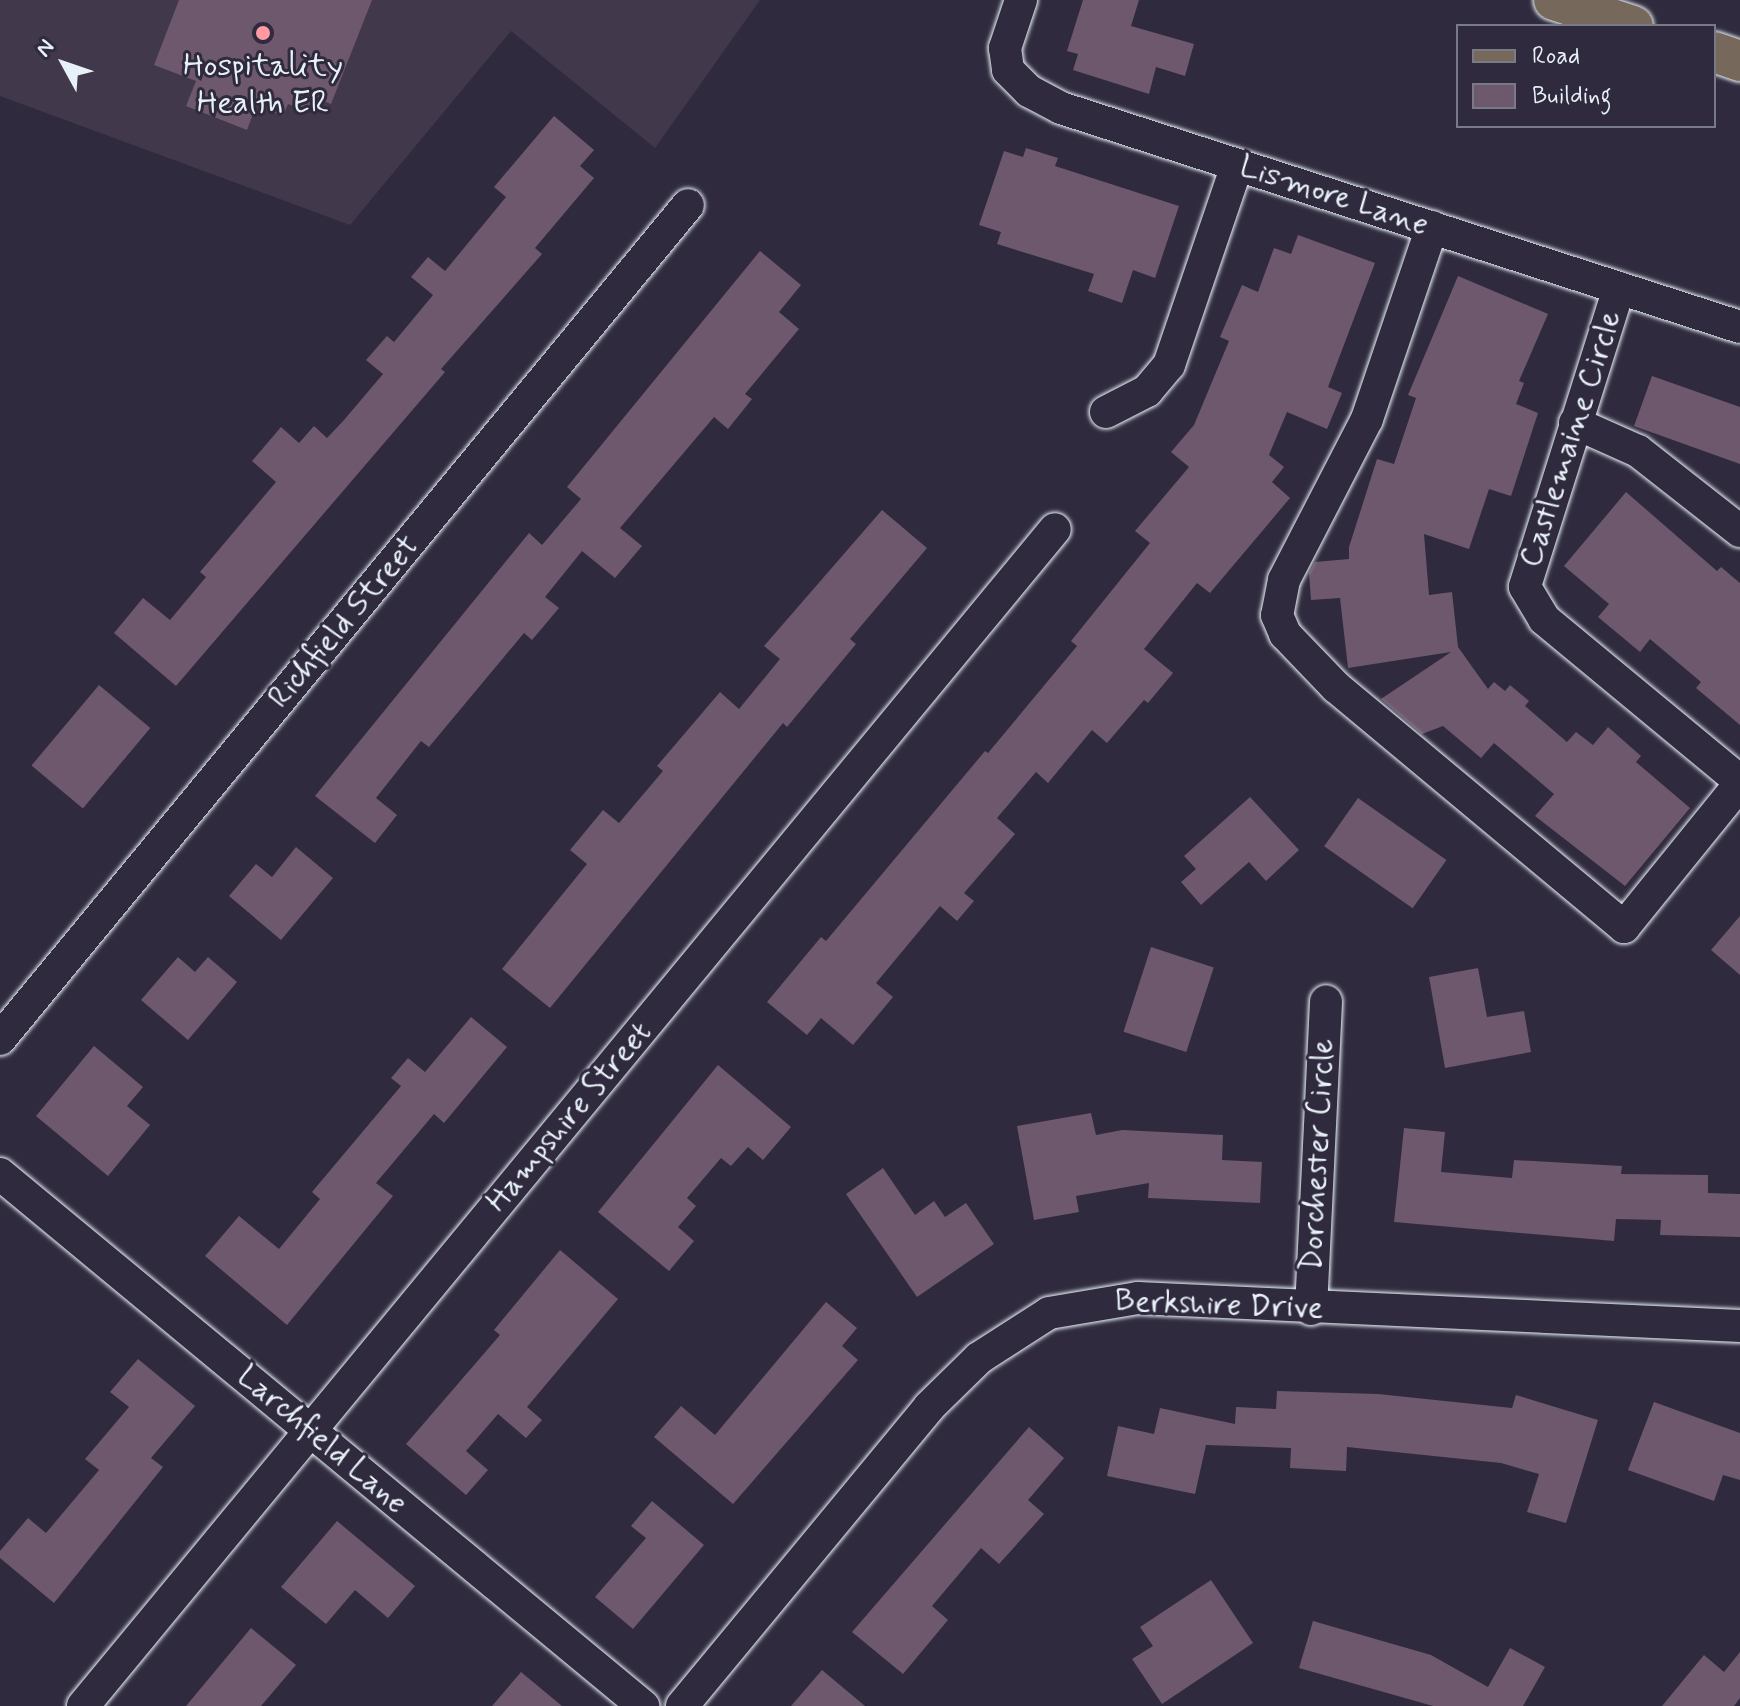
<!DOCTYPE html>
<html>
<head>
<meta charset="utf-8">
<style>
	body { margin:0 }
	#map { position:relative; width:1740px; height:1706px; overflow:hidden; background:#2f2a3d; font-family:Mynerve,sans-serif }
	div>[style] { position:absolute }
	.built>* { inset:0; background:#42384b }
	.building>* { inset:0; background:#6e586d; transform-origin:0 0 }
	.roads { filter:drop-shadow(0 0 2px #e8f1f8) drop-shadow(0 0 2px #e8f1f8) }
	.minor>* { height:32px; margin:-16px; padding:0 16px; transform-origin:16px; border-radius:16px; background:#2f2a3d }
	.major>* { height:40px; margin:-20px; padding:0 20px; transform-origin:20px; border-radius:20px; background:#76695c }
	.dots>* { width:22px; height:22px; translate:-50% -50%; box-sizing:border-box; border:4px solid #2f2a3d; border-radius:50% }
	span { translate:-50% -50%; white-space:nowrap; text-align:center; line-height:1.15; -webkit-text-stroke:6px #2f2a3d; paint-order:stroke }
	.poi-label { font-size:32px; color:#e8f1f8 }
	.street-label { font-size:32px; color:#e8f1f8 }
	.legend { position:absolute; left:1456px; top:24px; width:260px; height:104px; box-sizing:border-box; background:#2f2a3d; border:2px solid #797a88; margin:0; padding:10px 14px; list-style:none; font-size:24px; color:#e8f1f8 }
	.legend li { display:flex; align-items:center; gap:16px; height:40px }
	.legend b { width:40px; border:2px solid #797a88 }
	.north { position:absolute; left:24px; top:24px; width:80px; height:80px; -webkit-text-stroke:6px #2f2a3d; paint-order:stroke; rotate:310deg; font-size:22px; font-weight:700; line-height:32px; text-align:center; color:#e8f1f8 }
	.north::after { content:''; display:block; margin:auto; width:28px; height:36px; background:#e8f1f8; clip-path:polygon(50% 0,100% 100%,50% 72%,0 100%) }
</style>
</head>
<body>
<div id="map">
	<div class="built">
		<div style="clip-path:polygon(0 0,760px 0,655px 148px,511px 31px,350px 225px,0 96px)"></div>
	</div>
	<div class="building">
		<div style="clip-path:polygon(179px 0,372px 0,331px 104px,315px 98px,309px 112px,288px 104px,283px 116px,256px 106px,247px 130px,186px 106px,196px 81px,154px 65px)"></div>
		<div style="clip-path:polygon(1083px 0,1139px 0,1131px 26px,1194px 44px,1185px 76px,1156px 67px,1149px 94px,1073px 70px,1078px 54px,1067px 51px)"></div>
		<div style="clip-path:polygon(554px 116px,594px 150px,580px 166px,594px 178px,535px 248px,542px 254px,441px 369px,445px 372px,176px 686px,114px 633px,143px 598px,170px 620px,206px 577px,200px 572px,276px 482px,252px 461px,281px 427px,299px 443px,314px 426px,327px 438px,344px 420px,383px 374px,366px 360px,387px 336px,394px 342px,433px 295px,411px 277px,428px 257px,445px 271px,506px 197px,494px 187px)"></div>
		<div style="clip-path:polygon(1026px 148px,1058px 158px,1055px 166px,1179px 206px,1155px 278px,1133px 270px,1122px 303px,1088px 291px,1094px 274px,997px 244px,1001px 232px,979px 225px,1004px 151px,1023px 157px)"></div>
		<div style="clip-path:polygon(1298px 235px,1375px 263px,1328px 387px,1342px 393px,1327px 429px,1287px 412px,1269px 455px,1284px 467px,1272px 482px,1290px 498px,1210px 593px,1197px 583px,1144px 649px,1173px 673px,1148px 703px,1144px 700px,1107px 743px,1092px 730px,1048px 783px,1036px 772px,997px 818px,1015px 834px,964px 893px,974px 901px,957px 921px,940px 906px,876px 983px,893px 997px,853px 1045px,821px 1018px,807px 1035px,767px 1002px,821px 937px,826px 941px,985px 751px,988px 753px,1077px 646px,1071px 641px,1150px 543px,1135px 531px,1189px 467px,1171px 452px,1194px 425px,1229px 341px,1220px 337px,1242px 285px,1258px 292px,1274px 248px,1291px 254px)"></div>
		<div style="clip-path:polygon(760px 251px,801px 285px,779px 312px,799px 329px,745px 394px,752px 399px,728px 429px,714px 417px,620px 528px,642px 546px,615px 578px,582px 551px,545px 597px,559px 608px,532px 640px,524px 633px,429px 747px,421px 741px,376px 798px,397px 815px,375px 843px,315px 796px,529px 533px,542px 545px,581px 499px,567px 487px)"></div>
		<div style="clip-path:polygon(1458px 276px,1548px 314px,1519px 381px,1524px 383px,1516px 404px,1538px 413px,1511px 496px,1489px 489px,1469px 549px,1424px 534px,1429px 595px,1452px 592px,1458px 647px,1488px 689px,1494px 682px,1505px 691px,1510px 685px,1529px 701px,1525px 706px,1567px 742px,1576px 732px,1593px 745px,1608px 727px,1641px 756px,1636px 762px,1690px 808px,1625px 886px,1535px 816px,1554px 794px,1494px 743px,1481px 758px,1443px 726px,1422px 734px,1381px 699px,1451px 652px,1348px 668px,1340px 598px,1311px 600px,1309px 573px,1315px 562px,1349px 559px,1349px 547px,1377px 459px,1394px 464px,1416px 398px,1408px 395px)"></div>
		<div style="clip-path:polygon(1652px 376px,1740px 407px,1740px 464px,1634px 426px)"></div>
		<div style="clip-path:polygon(1626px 492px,1717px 571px,1721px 567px,1740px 583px,1740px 725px,1696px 688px,1701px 682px,1650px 639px,1640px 652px,1598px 617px,1609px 604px,1564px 566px)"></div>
		<div style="clip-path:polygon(882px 510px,927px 548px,850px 639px,856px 644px,787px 727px,783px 723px,550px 1008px,502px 969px,587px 864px,570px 850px,603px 810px,619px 823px,663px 771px,657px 766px,720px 692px,739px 709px,780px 659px,764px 646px)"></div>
		<div style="left:99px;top:685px;width:67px;height:105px;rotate:40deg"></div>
		<div style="clip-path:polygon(1250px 797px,1299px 850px,1266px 881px,1249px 862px,1201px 905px,1181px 882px,1196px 869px,1184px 856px)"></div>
		<div style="left:1358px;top:798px;width:108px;height:59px;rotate:35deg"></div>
		<div style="clip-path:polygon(296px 847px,333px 878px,281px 940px,229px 896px,256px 864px,272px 877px)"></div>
		<div style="clip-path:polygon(1740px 916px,1740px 975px,1711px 950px)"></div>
		<div style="left:1151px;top:947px;width:66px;height:89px;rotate:18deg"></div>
		<div style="clip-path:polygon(178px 957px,195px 972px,208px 957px,237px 982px,188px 1040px,141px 1000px)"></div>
		<div style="clip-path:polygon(1478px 968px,1487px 1017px,1524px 1011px,1531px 1052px,1445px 1068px,1429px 977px)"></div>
		<div style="clip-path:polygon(471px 1017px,507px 1047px,444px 1123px,434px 1114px,376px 1183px,393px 1196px,287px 1325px,205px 1256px,239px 1216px,279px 1249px,320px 1199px,312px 1192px,401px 1086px,391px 1078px,408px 1058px,425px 1072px)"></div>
		<div style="clip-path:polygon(94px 1046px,143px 1087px,127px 1106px,150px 1125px,108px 1176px,36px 1116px)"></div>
		<div style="clip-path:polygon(718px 1065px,791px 1127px,763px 1160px,748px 1147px,731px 1166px,721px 1158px,687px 1198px,696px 1206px,678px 1227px,694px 1241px,669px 1271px,598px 1212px)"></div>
		<div style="clip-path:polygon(1091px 1113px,1096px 1135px,1122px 1130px,1223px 1135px,1222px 1160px,1262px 1162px,1260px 1203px,1148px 1198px,1149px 1183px,1076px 1196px,1079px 1212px,1034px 1220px,1017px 1126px)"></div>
		<div style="clip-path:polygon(1404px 1128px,1445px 1132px,1441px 1172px,1512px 1178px,1514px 1160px,1622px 1166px,1621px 1174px,1708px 1175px,1708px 1193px,1740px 1194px,1740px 1237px,1660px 1235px,1661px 1220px,1616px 1219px,1614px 1241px,1394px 1222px)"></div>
		<div style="clip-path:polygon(883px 1168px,915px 1215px,934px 1201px,945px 1217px,966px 1203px,994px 1244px,917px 1297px,846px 1194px)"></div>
		<div style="clip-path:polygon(560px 1250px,618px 1299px,527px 1407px,542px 1420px,526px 1438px,498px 1414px,466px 1451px,488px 1470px,466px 1495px,406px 1444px,500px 1335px,494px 1330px)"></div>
		<div style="clip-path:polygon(826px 1302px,857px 1328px,842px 1346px,858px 1360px,733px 1504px,654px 1437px,681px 1406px,715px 1435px)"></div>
		<div style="clip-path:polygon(138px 1359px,195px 1406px,151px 1458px,163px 1467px,54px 1603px,0 1558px,0 1551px,28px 1518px,46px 1533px,99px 1470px,85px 1459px,129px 1407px,110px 1392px)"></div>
		<div style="clip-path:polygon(1277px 1391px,1378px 1394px,1512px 1408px,1516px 1395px,1598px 1420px,1566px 1523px,1527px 1512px,1539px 1474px,1501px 1463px,1347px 1447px,1346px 1471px,1290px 1468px,1291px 1448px,1206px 1445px,1195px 1494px,1107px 1476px,1118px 1426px,1154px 1434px,1160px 1408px,1235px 1424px,1236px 1407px,1276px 1409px)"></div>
		<div style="clip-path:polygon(1654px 1402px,1740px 1433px,1740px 1480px,1723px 1475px,1714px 1501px,1628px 1470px)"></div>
		<div style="clip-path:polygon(1029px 1427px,1064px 1458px,1028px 1500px,1044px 1514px,999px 1564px,981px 1548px,932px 1606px,948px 1620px,903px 1674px,852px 1632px)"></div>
		<div style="clip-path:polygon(652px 1501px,704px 1545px,633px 1629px,595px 1597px,646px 1538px,631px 1526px)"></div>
		<div style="clip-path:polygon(337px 1521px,415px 1586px,388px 1618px,355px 1590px,326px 1624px,281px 1587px)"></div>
		<div style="clip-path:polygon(1211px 1580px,1253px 1643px,1162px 1704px,1132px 1659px,1153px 1646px,1140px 1627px)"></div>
		<div style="clip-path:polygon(1313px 1621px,1431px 1655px,1488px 1687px,1510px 1648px,1545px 1667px,1523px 1706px,1433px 1706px,1299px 1668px)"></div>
		<div style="clip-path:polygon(251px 1628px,296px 1665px,261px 1706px,186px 1706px)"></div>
		<div style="clip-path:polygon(1740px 1652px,1740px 1698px,1734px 1706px,1662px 1706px,1704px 1655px,1724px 1672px)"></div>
		<div style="clip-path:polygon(822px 1670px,865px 1706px,791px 1706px)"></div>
		<div style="clip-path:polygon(521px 1672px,562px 1706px,492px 1706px)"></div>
	</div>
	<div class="roads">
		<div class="minor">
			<div style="left:1021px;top:0;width:51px;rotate:108.4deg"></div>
			<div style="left:1005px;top:48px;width:22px;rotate:82deg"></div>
			<div style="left:1008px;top:70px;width:30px;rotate:45deg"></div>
			<div style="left:1029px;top:91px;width:36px;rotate:28deg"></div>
			<div style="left:1061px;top:108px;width:713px;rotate:17.88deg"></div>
			<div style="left:1432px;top:227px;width:203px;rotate:108.7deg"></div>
			<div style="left:1367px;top:419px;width:181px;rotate:117.3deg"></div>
			<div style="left:1284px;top:580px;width:36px;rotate:101deg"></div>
			<div style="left:1277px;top:615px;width:21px;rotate:67deg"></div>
			<div style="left:1285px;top:634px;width:74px;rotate:46.1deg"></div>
			<div style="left:1336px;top:687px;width:375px;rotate:39.8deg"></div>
			<div style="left:1624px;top:927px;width:184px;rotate:-51deg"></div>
			<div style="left:1619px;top:288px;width:313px;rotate:107.5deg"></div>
			<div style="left:1525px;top:587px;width:37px;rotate:59deg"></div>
			<div style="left:1544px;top:619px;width:254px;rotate:39.6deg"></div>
			<div style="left:1106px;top:412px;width:46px;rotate:-27.1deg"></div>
			<div style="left:1147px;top:391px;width:34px;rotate:-50deg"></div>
			<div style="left:1169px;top:365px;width:211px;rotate:-71.2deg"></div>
			<div style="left:1575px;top:423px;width:69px;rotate:24deg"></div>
			<div style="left:1638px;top:451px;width:130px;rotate:38.1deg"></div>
			<div style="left:0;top:1039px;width:1081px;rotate:-50.48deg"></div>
			<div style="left:0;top:1174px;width:835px;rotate:39.6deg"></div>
			<div style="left:1311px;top:1309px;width:308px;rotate:-87.2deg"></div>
			<div style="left:83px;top:1706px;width:1526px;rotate:-50.45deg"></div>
			<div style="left:682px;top:1706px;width:388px;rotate:-50.4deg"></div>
			<div style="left:929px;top:1407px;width:70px;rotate:-44.4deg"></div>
			<div style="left:979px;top:1358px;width:83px;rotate:-32.7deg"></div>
			<div style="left:1049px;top:1313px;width:90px;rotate:-9.6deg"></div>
			<div style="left:1138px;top:1298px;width:603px;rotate:2.66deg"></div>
		</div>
		<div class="major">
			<div style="left:1554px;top:0;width:83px;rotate:18.2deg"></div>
			<div style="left:1714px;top:52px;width:28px;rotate:19deg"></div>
		</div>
	</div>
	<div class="dots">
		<div style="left:263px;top:33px;background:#ff9aa2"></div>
	</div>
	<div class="poi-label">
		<span style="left:263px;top:85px">Hospitality<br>Health ER</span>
	</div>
	<div class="street-label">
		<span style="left:1334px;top:196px;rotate:18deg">Lismore Lane</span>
		<span style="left:1571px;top:439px;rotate:-72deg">Castlemaine Circle</span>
		<span style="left:344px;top:622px;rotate:-50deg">Richfield Street</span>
		<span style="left:569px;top:1117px;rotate:-50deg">Hampshire Street</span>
		<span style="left:1318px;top:1155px;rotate:-87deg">Dorchester Circle</span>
		<span style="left:1219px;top:1305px;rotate:2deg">Berkshire Drive</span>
		<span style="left:322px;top:1440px;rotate:40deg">Larchfield Lane</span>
	</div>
	<ul class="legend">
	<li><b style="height:10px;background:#76695c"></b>Road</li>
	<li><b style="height:22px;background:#6e586d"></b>Building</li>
	</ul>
	<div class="north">N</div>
</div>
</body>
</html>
